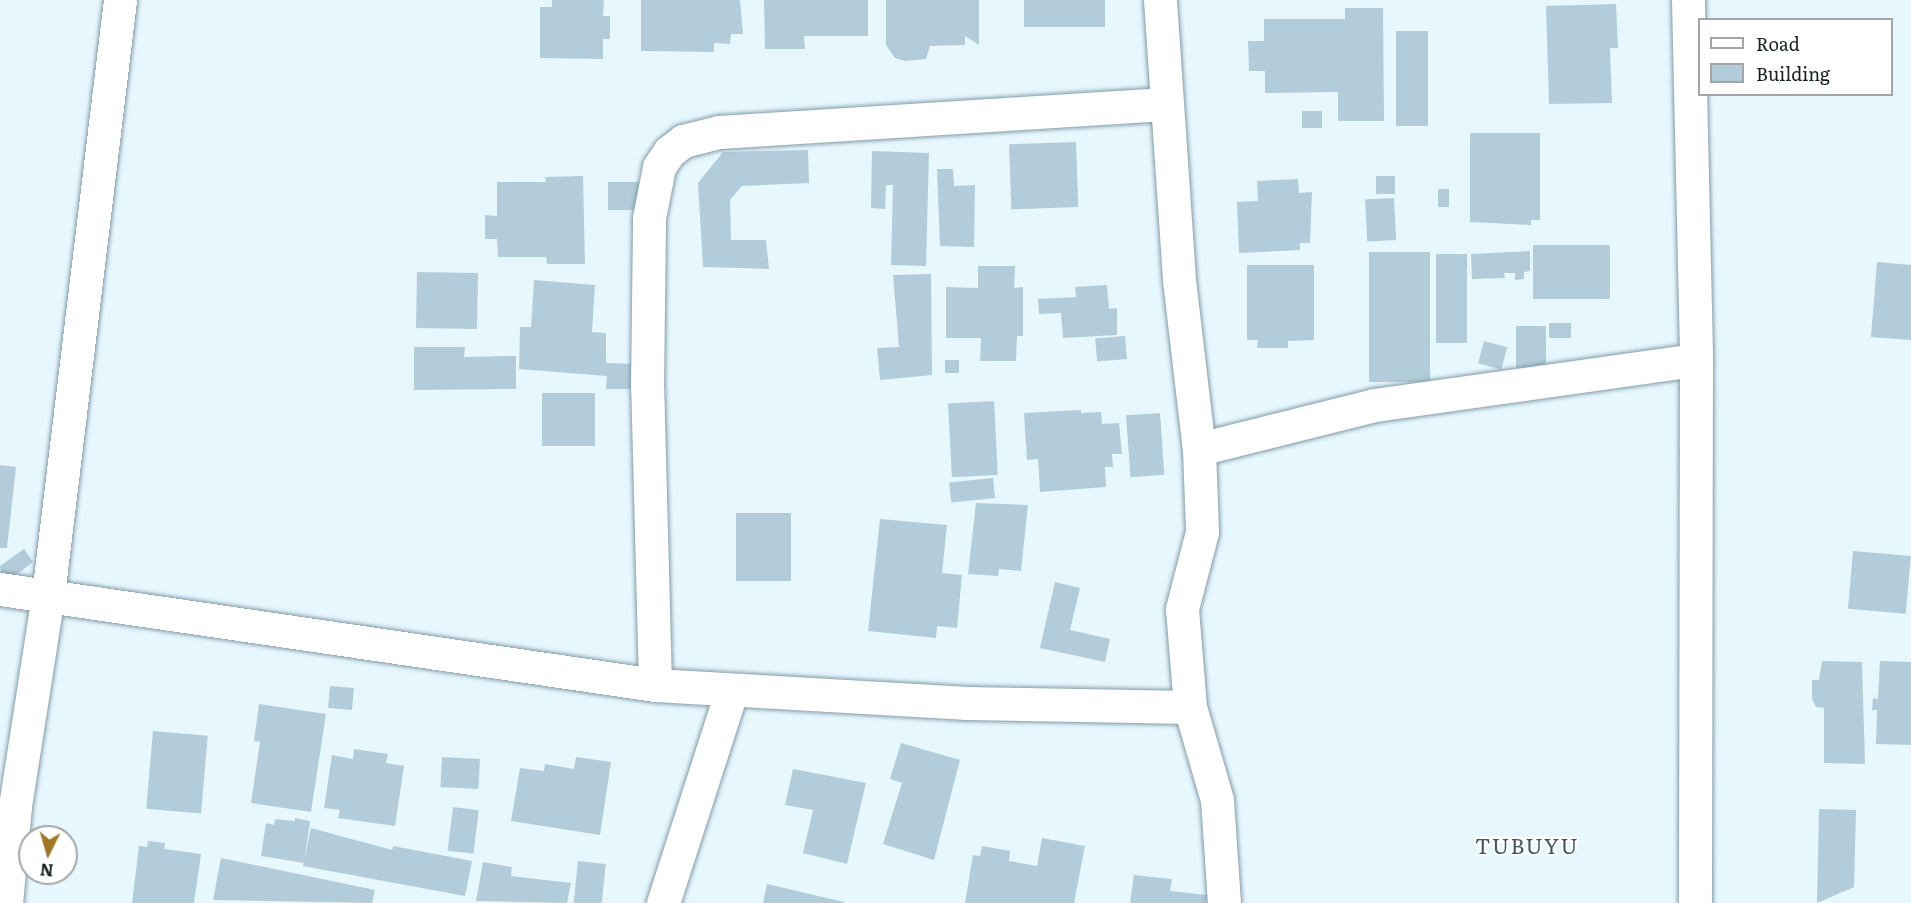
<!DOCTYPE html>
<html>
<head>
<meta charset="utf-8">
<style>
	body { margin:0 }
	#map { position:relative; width:1911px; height:903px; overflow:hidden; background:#e6f7fe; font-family:Literata,serif }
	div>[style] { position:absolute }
	.building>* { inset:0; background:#b2cdd9; transform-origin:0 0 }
	.roads { filter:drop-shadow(0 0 2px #829ba7) drop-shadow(0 0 2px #829ba7) }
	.minor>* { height:33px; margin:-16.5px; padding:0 16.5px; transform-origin:16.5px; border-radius:16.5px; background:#fff }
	span { translate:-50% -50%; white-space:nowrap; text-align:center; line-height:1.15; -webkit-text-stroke:4.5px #fff; paint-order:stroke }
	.quarter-label { font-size:21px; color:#405762; letter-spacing:1.5px }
	.legend { position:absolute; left:1698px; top:18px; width:195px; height:78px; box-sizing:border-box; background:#fff; border:2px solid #a2a6a8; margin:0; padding:8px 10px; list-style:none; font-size:18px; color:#172125 }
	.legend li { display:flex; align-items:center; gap:12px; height:30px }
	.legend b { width:30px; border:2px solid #a2a6a8 }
	.north { position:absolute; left:18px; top:825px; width:60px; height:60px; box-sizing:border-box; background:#fff; border:2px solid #a2a6a8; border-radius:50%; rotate:185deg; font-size:16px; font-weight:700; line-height:24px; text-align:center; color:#172125 }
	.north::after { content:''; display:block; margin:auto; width:21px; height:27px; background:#9f7925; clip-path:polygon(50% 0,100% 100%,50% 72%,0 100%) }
</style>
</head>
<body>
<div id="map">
	<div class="building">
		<div style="clip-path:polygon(552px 0,604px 0,603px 16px,610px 16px,610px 39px,603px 39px,603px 59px,540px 58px,540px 7px,552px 7px)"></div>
		<div style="clip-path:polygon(641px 0,740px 0,743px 34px,731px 34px,730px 44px,714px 43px,714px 52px,641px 51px)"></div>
		<div style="clip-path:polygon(764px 0,868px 0,868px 36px,804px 36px,805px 49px,765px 49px)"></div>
		<div style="clip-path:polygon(886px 0,979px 0,979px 45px,965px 36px,965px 45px,930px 46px,926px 59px,905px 61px,895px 58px,886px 45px)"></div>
		<div style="left:1024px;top:0;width:81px;height:27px"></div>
		<div style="clip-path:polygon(1616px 4px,1618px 48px,1610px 48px,1612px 103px,1549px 104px,1546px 6px)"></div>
		<div style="clip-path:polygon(1345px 8px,1383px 8px,1384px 121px,1338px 121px,1338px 92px,1265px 93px,1265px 71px,1249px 71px,1248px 41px,1264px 41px,1264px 19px,1345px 19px)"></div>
		<div style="left:1396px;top:31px;width:32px;height:95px"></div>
		<div style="left:1302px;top:111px;width:20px;height:17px"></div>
		<div style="clip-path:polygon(1470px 133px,1540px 133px,1540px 220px,1531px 220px,1531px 225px,1470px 222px)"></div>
		<div style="left:1076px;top:142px;width:65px;height:67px;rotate:88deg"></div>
		<div style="clip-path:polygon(808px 150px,809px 183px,742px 186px,730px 200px,731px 240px,766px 240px,769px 269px,703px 267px,698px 183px,723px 152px)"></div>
		<div style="clip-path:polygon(872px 151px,929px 153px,926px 266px,891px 265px,893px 185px,886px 185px,885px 209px,871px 208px)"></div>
		<div style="clip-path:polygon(937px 169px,953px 169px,954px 186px,975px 185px,974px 247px,940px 246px)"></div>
		<div style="clip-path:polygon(583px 176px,585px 264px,547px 264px,546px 257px,498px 257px,497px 239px,485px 239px,485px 215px,497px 216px,497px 182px,546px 182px,545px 177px)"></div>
		<div style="left:1376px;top:176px;width:19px;height:18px"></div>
		<div style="clip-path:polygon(1298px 179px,1299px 193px,1312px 192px,1310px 243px,1300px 243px,1300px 250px,1239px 253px,1237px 202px,1258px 201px,1257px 181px)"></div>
		<div style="left:608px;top:182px;width:34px;height:28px"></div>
		<div style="left:1438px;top:189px;width:11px;height:18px"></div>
		<div style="left:1394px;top:198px;width:42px;height:29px;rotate:87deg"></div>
		<div style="left:1533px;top:245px;width:77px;height:54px"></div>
		<div style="clip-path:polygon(1530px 251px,1530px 271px,1524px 272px,1524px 279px,1515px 280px,1515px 273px,1504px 273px,1505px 278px,1472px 279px,1471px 254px)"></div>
		<div style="left:1369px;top:252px;width:61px;height:130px"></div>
		<div style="left:1436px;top:254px;width:31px;height:89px"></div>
		<div style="clip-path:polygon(1877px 262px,1911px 265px,1911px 340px,1871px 337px)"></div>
		<div style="clip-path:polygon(1247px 265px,1314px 265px,1314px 340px,1288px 341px,1288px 348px,1257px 348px,1258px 340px,1247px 340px)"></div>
		<div style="clip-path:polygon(978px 266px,1015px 266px,1014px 288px,1023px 287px,1023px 336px,1017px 336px,1016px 361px,980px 361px,981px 338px,946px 338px,946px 287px,978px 288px)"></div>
		<div style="left:417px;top:272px;width:61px;height:56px;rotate:1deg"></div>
		<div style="clip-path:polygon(931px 274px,932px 375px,880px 380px,877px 348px,899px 347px,893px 275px)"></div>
		<div style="clip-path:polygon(534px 280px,595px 285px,592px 332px,606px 333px,606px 363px,637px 364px,637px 389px,606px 389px,607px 376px,519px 369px,520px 327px,531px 327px)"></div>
		<div style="clip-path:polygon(1107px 285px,1109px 309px,1117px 308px,1117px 335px,1063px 338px,1061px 313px,1039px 314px,1038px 299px,1076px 297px,1075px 287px)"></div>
		<div style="left:1549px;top:323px;width:22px;height:15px"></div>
		<div style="left:1516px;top:326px;width:30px;height:50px"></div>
		<div style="left:1125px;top:336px;width:23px;height:30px;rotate:85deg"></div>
		<div style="left:1484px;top:341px;width:24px;height:23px;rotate:15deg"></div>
		<div style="clip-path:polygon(414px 347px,465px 347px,464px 357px,516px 356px,516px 389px,414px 390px)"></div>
		<div style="left:945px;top:360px;width:14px;height:13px"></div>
		<div style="left:595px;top:393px;width:53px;height:53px;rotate:90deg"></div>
		<div style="left:994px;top:401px;width:74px;height:46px;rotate:87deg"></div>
		<div style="clip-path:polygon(1081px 410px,1081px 413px,1101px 412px,1102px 424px,1119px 423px,1122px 454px,1112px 454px,1113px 467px,1105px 467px,1106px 487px,1040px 492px,1038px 459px,1027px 460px,1024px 413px)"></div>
		<div style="left:1160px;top:413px;width:62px;height:34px;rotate:86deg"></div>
		<div style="clip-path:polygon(0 465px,16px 467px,7px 548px,0 548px)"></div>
		<div style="left:993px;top:478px;width:20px;height:44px;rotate:84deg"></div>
		<div style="clip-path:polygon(976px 503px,1028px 505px,1021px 571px,999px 569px,998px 576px,968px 574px)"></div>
		<div style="left:736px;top:513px;width:55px;height:68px"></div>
		<div style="clip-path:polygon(880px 519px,947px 525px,942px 573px,962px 575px,957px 628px,937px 626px,936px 638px,868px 631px)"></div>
		<div style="clip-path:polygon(24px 549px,33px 562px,3px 585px,0 566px)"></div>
		<div style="left:1853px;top:551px;width:58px;height:58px;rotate:5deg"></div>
		<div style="clip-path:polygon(1055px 582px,1080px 588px,1070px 630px,1110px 639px,1105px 662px,1040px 648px)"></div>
		<div style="clip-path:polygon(1822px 661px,1862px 662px,1865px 764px,1824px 763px,1824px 708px,1816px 707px,1812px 699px,1812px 680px,1819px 680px)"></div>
		<div style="clip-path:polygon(1880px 661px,1911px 662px,1911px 745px,1876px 744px,1877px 710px,1872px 710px,1873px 698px,1878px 699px)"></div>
		<div style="left:330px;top:686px;width:24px;height:22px;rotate:5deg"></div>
		<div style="clip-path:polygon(259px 704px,326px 714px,311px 812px,251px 803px,260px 742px,254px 741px)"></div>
		<div style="left:153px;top:731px;width:55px;height:78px;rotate:5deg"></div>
		<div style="clip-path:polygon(901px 743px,960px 760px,934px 860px,883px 844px,902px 783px,890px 779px)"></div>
		<div style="clip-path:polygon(354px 749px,388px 754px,386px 763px,404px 766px,395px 826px,338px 818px,340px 810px,324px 808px,332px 755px,353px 759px)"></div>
		<div style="left:442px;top:757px;width:38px;height:30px;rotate:3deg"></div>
		<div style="clip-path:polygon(576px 757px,611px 762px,600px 835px,511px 821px,520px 768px,544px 771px,545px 764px,574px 769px)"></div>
		<div style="clip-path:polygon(793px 769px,866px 783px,847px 864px,803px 853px,813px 810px,785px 805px)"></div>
		<div style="left:453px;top:807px;width:26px;height:44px;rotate:7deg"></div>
		<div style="clip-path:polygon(1819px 809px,1856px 810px,1854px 887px,1817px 903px)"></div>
		<div style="clip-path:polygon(295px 818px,310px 821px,304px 863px,261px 856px,266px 823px,274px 825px,275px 819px,295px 821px)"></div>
		<div style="clip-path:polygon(311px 828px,392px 850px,393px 846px,472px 861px,465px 896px,303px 866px)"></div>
		<div style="clip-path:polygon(1042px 838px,1085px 846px,1074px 903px,965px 903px,973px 855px,980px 856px,982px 846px,1010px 851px,1009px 861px,1037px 866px)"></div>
		<div style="clip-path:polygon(148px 841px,165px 843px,164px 849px,201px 854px,194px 903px,132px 903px,139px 846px,147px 847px)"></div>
		<div style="clip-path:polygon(221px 858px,375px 890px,372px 903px,213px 900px)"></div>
		<div style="left:578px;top:861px;width:28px;height:42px;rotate:6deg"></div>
		<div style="clip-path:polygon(483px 862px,512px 867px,511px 876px,571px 883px,567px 903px,476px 901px)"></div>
		<div style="clip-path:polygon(1134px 875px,1172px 879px,1170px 891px,1207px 895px,1206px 903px,1130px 903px)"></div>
		<div style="clip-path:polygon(767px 884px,844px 902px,844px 903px,763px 903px)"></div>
	</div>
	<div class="roads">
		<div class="minor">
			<div style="left:1160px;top:0;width:281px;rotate:86.1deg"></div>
			<div style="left:1179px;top:280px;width:170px;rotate:83.3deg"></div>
			<div style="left:1199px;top:449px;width:83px;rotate:87.9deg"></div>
			<div style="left:1202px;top:532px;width:80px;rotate:104.6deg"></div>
			<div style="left:1182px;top:609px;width:98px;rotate:85.3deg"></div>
			<div style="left:1190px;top:707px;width:97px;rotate:73.8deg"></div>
			<div style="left:1217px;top:800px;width:103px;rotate:86.1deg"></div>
			<div style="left:1688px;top:0;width:360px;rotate:88.7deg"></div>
			<div style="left:1696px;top:360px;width:543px;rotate:90.11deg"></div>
			<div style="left:1199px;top:449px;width:180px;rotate:-14.1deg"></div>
			<div style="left:1374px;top:405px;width:325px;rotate:-8deg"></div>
			<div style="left:0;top:589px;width:662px;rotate:8.34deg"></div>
			<div style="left:655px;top:685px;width:313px;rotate:3.3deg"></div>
			<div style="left:967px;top:703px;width:223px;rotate:1deg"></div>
			<div style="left:655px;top:685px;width:297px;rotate:-91.5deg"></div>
			<div style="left:647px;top:388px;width:170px;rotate:-89.3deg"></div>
			<div style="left:649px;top:218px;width:52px;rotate:-78.9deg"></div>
			<div style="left:659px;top:167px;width:18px;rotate:-56deg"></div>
			<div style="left:669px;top:152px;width:18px;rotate:-38deg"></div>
			<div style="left:683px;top:141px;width:37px;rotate:-14deg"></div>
			<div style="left:719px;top:132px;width:447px;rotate:-3.6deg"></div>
			<div style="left:6px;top:903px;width:97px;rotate:-84.7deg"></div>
			<div style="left:15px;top:806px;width:214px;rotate:-81.1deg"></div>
			<div style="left:48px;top:595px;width:599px;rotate:-83.1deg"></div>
			<div style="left:663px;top:903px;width:222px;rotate:-72.1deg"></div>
		</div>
	</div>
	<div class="quarter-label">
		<span style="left:1527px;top:845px">TUBUYU</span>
	</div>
	<ul class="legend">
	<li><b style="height:8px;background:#fff"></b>Road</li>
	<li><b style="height:16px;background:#b2cdd9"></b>Building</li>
	</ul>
	<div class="north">N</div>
</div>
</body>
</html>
